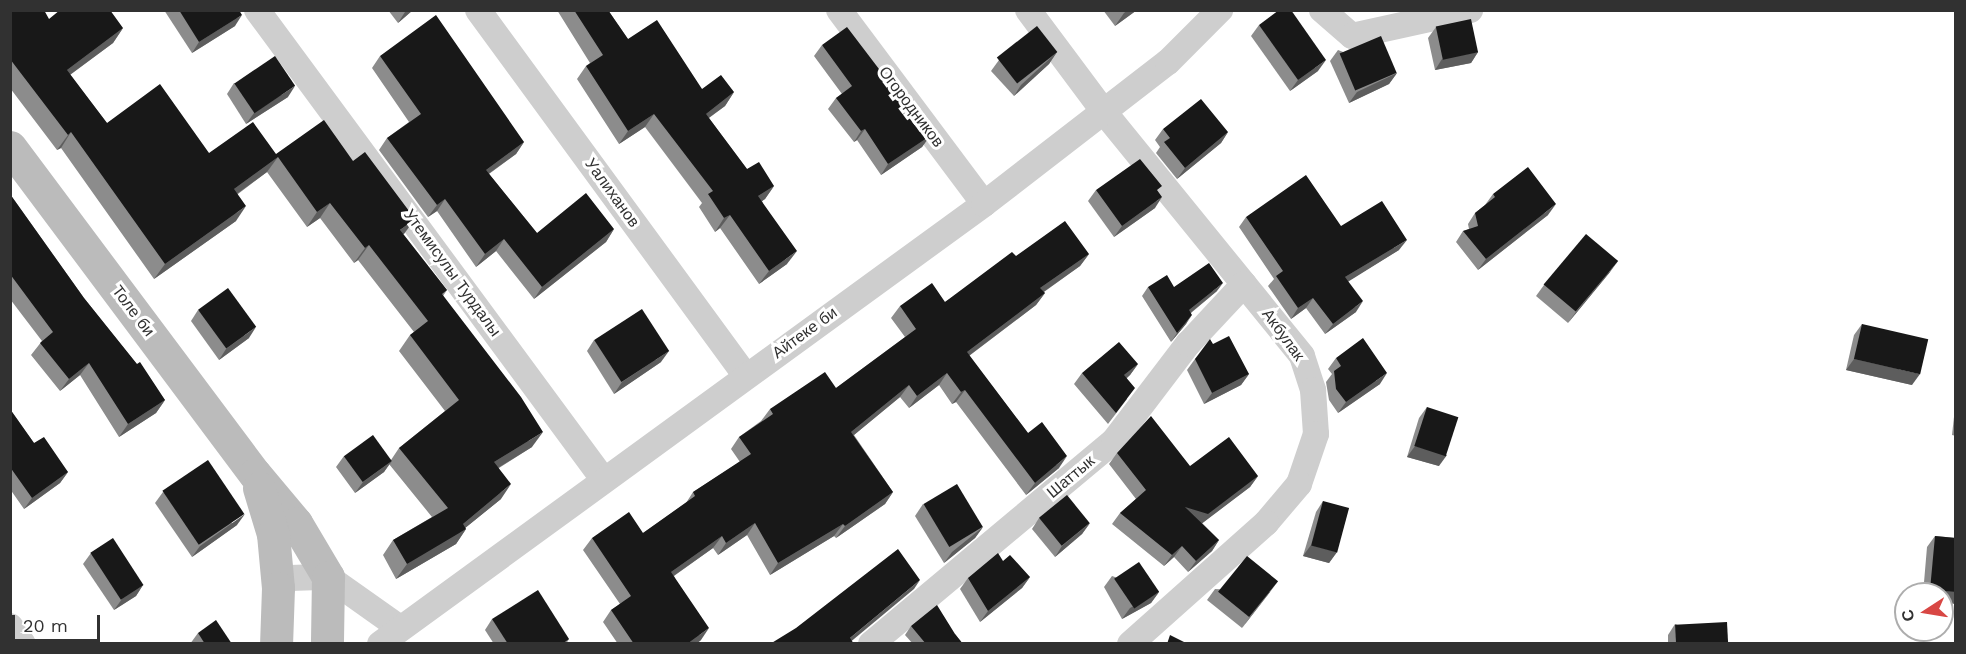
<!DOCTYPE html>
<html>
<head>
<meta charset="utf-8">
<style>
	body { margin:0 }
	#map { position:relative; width:1966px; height:654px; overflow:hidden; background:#fff; font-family:"Work Sans",sans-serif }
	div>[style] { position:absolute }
	.minor>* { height:26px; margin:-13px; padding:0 13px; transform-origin:13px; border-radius:13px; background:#cecece }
	.secondary>* { height:33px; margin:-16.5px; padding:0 16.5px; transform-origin:16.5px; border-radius:16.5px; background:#bbb }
	.wall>* { inset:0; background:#8c8c8c }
	.shaded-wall>* { inset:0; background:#5d5d5d }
	.building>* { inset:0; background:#181818; transform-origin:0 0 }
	span { translate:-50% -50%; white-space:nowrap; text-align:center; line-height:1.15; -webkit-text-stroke:6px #fff; paint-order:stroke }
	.street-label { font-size:16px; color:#313131 }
	.frame { position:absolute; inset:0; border:12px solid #313131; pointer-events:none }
	.north { position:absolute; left:1894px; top:582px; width:60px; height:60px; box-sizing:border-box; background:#fff; border:2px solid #adadad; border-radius:50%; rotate:258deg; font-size:16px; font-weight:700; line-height:24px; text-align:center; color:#313131 }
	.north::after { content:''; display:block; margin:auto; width:21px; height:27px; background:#d84744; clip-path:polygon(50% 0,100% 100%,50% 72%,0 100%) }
	.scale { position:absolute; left:12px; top:615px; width:88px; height:27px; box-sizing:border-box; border:3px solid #313131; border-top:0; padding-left:8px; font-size:18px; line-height:21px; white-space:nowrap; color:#313131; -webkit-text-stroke:4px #fff; paint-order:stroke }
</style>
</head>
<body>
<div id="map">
	<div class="minor">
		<div style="left:257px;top:10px;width:583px;rotate:53.58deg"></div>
		<div style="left:478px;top:10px;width:454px;rotate:53.8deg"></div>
		<div style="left:839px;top:10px;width:242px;rotate:53.2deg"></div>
		<div style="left:1028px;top:10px;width:127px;rotate:53.3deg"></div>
		<div style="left:1104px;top:112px;width:314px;rotate:50.9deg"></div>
		<div style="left:1302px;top:356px;width:36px;rotate:72deg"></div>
		<div style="left:1313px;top:390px;width:44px;rotate:86.1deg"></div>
		<div style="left:1316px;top:434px;width:53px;rotate:108.8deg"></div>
		<div style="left:1299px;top:484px;width:51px;rotate:130.2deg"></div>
		<div style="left:1266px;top:523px;width:182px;rotate:138.3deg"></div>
		<div style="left:1322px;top:10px;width:40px;rotate:41deg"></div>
		<div style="left:1352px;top:36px;width:121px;rotate:-12.4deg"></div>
		<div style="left:278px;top:588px;width:16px;rotate:-40deg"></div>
		<div style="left:290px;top:578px;width:38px;rotate:-2deg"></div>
		<div style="left:328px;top:577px;width:88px;rotate:35.3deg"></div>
		<div style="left:10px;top:626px;width:22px;rotate:54deg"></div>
		<div style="left:380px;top:644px;width:747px;rotate:-36.07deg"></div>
		<div style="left:984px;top:204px;width:232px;rotate:-37.7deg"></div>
		<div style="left:1168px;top:62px;width:74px;rotate:-45deg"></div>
		<div style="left:871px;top:644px;width:317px;rotate:-39.9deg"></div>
		<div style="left:1114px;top:441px;width:122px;rotate:-52.7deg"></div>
		<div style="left:1188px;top:344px;width:82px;rotate:-47deg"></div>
	</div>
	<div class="secondary">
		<div style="left:10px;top:147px;width:409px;rotate:53.2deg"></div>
		<div style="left:255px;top:474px;width:64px;rotate:50.1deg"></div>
		<div style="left:296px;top:523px;width:63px;rotate:59.3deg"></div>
		<div style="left:328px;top:577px;width:67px;rotate:90.9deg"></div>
		<div style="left:259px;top:488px;width:48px;rotate:73.1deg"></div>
		<div style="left:273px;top:534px;width:54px;rotate:84.7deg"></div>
		<div style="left:278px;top:588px;width:56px;rotate:92deg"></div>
	</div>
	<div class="wall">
		<div style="clip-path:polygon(10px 10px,49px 19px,123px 28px,113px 43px,70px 75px,107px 123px,209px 153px,276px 154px,404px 235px,447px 290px,443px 296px,532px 447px,499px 468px,501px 499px,465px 528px,466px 529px,456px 544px,396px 579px,383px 555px,393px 540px,432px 517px,389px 464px,384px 472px,355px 493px,336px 467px,344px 456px,391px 460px,399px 448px,445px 411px,399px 351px,410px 335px,414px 332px,358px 260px,354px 263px,320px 218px,307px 227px,267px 172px,238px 194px,236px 221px,154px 279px,61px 148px,57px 150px,10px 88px)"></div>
		<div style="clip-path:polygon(164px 10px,239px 10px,235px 26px,192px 53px)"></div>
		<div style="clip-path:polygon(388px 10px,413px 10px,398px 23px)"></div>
		<div style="clip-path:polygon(557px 10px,608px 10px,628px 39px,702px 89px,734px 92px,725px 106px,709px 118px,747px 169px,774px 186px,765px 199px,762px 201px,787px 264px,759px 284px,720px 228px,715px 232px,699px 207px,702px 203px,645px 127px,619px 144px,577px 79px,586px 66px,590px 63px)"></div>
		<div style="clip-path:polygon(1103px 10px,1137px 10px,1115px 26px)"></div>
		<div style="clip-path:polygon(1259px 25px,1318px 71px,1290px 91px,1251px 36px)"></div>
		<div style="clip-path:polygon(1436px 27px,1478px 52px,1471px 63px,1435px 70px,1428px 38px)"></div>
		<div style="clip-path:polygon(822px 45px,930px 136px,922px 147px,881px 175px,857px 140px,854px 142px,828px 109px,836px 98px,842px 94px,814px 56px)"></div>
		<div style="clip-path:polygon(1338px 50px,1397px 73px,1389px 84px,1349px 103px,1330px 61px)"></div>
		<div style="clip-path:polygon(1057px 52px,1049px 64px,1014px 96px,991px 71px,999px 60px)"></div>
		<div style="clip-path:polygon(380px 56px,524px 142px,516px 154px,489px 174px,537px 233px,614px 229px,606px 242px,534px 299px,496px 251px,476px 267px,437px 211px,428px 217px,379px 150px,387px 138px,409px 122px,372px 68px)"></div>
		<div style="clip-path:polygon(234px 83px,288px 97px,246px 124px,227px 94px)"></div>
		<div style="clip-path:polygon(1163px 129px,1228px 132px,1221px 143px,1177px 179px,1156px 153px,1160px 147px,1155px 140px)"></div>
		<div style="clip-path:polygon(1096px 190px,1158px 191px,1155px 208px,1114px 237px,1088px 201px)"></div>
		<div style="clip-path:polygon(10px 194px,84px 298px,165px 400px,156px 413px,119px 437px,80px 375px,60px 391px,31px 355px,42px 341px,10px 299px)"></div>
		<div style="clip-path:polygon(1493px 194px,1548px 215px,1478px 270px,1456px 242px,1463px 231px,1469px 229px,1468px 224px,1475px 213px,1485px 205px)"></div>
		<div style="clip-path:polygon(1246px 217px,1341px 226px,1399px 250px,1348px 281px,1356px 312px,1325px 334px,1306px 308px,1291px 319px,1268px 286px,1274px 279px,1239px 227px)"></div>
		<div style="clip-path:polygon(1089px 254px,1080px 266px,1044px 292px,1045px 293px,1036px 305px,969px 356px,1028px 433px,1059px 468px,1026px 495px,956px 402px,952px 404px,939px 385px,909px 408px,900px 397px,854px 435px,893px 492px,885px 504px,836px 538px,834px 536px,770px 575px,747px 535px,718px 555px,713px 548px,674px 576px,701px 640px,696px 644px,618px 644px,603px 622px,611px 610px,620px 604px,583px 550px,592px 538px,643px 533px,686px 503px,693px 492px,740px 462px,731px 449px,739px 437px,761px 421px,770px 409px,836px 388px,905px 337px,891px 318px,900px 306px,945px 302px,1016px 256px)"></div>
		<div style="clip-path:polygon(1610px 272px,1568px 323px,1536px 296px,1544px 285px)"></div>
		<div style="clip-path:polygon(1148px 287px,1174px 287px,1217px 291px,1191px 313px,1186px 324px,1171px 342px,1142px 296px)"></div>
		<div style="clip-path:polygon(198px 310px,249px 338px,219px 360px,191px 321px)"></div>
		<div style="clip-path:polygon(1862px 324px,1912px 385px,1846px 370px,1854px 335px)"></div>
		<div style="clip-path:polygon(594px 340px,661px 362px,614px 394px,587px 351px)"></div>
		<div style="clip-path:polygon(1213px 344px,1249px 374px,1241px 385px,1204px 404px,1187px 370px,1195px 359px)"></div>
		<div style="clip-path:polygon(1336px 358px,1380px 384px,1338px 413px,1329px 400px,1326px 382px,1332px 374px,1328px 369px)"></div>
		<div style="clip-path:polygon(1138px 364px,1130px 375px,1127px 378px,1127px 399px,1108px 424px,1074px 384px,1082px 373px)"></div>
		<div style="clip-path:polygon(1956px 399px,1956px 436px,1952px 435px)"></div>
		<div style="clip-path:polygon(1427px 407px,1439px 466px,1407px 457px,1419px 418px)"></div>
		<div style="clip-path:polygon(10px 409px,34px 443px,68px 472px,60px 483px,24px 509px,10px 489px)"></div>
		<div style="clip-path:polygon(1117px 453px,1190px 466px,1258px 476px,1250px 487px,1202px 523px,1219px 540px,1212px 551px,1188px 572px,1174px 557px,1164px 566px,1112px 524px,1120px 513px,1136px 499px,1109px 464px)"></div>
		<div style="clip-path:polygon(163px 492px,237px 525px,192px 557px,155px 503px)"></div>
		<div style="clip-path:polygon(1323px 501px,1337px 552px,1329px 563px,1303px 556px,1316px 512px)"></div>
		<div style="clip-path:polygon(923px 504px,983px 527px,975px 538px,944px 563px,915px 516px)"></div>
		<div style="clip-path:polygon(1039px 518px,1090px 523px,1082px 534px,1055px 557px,1032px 529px)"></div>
		<div style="clip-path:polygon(1935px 536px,1956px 538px,1956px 604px,1942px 602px,1942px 594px,1923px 594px,1927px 547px)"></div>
		<div style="clip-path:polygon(91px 553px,143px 585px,136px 596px,114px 610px,83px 564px)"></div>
		<div style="clip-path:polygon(1003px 561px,1030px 577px,1022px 588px,980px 622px,960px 589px,968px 578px)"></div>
		<div style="clip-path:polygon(1112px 576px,1159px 592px,1151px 603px,1122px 619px,1104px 587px)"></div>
		<div style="clip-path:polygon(1215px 589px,1270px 592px,1242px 628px,1207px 600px)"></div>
		<div style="clip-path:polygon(492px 619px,569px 639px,566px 644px,494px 644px,485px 630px)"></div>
		<div style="clip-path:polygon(1675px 624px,1728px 644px,1668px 644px,1668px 635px)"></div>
		<div style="clip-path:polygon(911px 626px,955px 634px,963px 644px,913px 644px,905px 635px)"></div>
		<div style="clip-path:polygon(198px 633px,232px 644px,190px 644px)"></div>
	</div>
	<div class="shaded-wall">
		<div style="clip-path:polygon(407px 10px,413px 10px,398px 23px,405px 12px)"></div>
		<div style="clip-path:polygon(1128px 10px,1137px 10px,1115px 26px,1124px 13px)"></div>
		<div style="clip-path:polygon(242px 15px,235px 26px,192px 53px,199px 42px)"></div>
		<div style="clip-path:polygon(123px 28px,113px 43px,56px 85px,67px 70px)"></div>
		<div style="clip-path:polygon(1057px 52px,1049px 64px,1014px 96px,1021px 85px)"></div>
		<div style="clip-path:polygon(1478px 52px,1471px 63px,1435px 70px,1442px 59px)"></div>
		<div style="clip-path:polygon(1326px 60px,1318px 71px,1290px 91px,1298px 80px)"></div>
		<div style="clip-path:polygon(1397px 73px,1389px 84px,1349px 103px,1357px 92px)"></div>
		<div style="clip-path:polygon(295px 86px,288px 97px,246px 124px,254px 113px)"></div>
		<div style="clip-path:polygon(734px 92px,725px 106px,696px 127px,706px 114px)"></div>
		<div style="clip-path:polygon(654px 114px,645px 127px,619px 144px,628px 131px)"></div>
		<div style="clip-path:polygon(865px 129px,857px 140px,854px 142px,861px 131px)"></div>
		<div style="clip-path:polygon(71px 132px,61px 148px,57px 150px,68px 135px)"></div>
		<div style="clip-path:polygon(1228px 132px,1221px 143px,1177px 179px,1185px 168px)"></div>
		<div style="clip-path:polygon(930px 136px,922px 147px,881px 175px,888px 164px)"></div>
		<div style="clip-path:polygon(524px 142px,516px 154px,477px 182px,486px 170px)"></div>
		<div style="clip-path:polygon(278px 157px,267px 172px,223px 204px,234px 189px)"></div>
		<div style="clip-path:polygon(774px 186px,765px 199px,749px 210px,758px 196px)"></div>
		<div style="clip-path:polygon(1162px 197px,1155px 208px,1114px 237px,1122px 226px)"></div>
		<div style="clip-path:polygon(445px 199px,437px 211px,428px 217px,437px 205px)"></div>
		<div style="clip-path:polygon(330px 203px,320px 218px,307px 227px,317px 212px)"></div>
		<div style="clip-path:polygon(1556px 204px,1548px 215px,1478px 270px,1486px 259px)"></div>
		<div style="clip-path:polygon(246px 206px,236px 221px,154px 279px,165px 264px)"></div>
		<div style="clip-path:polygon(730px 215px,720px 228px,715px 232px,724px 218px)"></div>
		<div style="clip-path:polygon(415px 219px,404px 234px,389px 245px,400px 230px)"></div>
		<div style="clip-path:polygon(614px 229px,606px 242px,534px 299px,542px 287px)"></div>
		<div style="clip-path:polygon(504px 239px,496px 251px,476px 267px,485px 254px)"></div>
		<div style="clip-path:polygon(1407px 240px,1399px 250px,1338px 288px,1345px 277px)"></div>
		<div style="clip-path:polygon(369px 245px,358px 260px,354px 263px,365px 248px)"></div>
		<div style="clip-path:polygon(797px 251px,787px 264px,759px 284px,769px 271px)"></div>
		<div style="clip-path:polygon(1089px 254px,1080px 266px,1032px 300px,1040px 288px)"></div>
		<div style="clip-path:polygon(1618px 261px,1610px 272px,1568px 323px,1576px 312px)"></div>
		<div style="clip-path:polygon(1223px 283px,1217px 291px,1183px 319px,1189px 310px)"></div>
		<div style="clip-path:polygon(1045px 293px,1036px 305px,958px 364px,967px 352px)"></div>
		<div style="clip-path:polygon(1313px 298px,1306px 308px,1291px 319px,1298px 308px)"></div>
		<div style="clip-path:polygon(1363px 301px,1356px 312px,1325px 334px,1333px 324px)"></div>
		<div style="clip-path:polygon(1192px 315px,1186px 324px,1171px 342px,1177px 333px)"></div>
		<div style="clip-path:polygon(256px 327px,249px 338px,219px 360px,226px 349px)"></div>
		<div style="clip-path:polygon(669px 351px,661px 362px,614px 394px,622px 382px)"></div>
		<div style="clip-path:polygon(1854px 359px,1920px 374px,1912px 385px,1846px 370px)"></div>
		<div style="clip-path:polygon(89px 363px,80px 375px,60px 391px,69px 379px)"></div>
		<div style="clip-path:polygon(1138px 364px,1130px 375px,1117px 386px,1124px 375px)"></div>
		<div style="clip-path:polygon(947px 373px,939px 385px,909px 408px,917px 396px)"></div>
		<div style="clip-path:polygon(1387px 373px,1380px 384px,1338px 413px,1346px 402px)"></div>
		<div style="clip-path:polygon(1249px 374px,1241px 385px,1204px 404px,1212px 393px)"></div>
		<div style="clip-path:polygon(909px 385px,900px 397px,843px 444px,851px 432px)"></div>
		<div style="clip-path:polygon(965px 390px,956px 402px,952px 404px,961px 392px)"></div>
		<div style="clip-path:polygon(165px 400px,156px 413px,119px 437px,128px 424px)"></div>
		<div style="clip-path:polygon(543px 432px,532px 447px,483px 477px,494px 462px)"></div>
		<div style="clip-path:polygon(1415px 446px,1447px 455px,1439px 466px,1407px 457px)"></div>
		<div style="clip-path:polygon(1067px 456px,1059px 468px,1026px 495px,1035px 483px)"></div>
		<div style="clip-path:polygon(392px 461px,384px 472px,355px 493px,363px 482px)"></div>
		<div style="clip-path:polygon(68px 472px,60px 483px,24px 509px,32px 498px)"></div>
		<div style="clip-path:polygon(1258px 476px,1250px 487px,1200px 525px,1185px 507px)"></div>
		<div style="clip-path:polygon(511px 484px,501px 499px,459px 533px,466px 529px,456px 544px,396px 579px,407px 564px,463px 524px)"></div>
		<div style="clip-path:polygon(893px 492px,885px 504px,836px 538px,845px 526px)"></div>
		<div style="clip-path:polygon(245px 514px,237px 525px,192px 557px,200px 546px)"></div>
		<div style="clip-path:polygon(755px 523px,747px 535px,718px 555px,726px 543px)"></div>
		<div style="clip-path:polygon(1090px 523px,1082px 534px,1055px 557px,1062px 546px)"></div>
		<div style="clip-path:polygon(843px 524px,834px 536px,770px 575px,778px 563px)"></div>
		<div style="clip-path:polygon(983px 527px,975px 538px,944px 563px,952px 552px)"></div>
		<div style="clip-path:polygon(722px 536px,713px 548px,662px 584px,671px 572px)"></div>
		<div style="clip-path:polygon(1219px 540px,1212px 551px,1188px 572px,1196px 561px)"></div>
		<div style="clip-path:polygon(1311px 545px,1337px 552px,1329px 563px,1303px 556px)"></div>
		<div style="clip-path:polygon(1182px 546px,1174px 557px,1164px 566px,1172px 555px)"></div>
		<div style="clip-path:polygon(1030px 577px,1022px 588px,980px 622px,988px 611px)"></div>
		<div style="clip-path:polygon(920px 580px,914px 589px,848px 644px,850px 638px)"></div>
		<div style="clip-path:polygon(1278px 581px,1270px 592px,1242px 628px,1250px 617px)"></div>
		<div style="clip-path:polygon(143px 585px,136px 596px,114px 610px,122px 599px)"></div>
		<div style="clip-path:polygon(1930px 590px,1956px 592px,1956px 604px,1942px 602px,1942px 594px,1927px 594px)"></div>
		<div style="clip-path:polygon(1159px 592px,1151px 603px,1122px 619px,1130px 608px)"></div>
		<div style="clip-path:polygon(709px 628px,701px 640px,696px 644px,687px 644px)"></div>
	</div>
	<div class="building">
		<div style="clip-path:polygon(10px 10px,44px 10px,49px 19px,60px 10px,110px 10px,123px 28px,67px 70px,107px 123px,160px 84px,209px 153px,253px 122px,276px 154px,324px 120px,353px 161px,365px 152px,415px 219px,400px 230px,447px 290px,442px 294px,521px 397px,543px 432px,494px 462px,511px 484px,463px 524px,466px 529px,407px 564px,393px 540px,448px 508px,399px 448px,459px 400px,410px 335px,428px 321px,369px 245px,365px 248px,330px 203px,317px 212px,278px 157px,234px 189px,246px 206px,165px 264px,71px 132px,68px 135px,10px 59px)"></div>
		<div style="clip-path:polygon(179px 10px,239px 10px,242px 15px,199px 42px)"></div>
		<div style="clip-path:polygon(574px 10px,608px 10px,628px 39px,657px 20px,702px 89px,721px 75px,734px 92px,706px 114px,747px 169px,759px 162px,774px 186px,758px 196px,797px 251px,769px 271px,730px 215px,724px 218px,708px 194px,713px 191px,654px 114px,628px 131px,586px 66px,603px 55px)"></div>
		<div style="clip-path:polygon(1279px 10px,1291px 10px,1326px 60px,1298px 80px,1259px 25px)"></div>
		<div style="clip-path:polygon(436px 15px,524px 142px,486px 170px,537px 233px,586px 193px,614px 229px,542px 287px,504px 239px,485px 254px,445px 199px,437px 205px,387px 138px,421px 114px,380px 56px)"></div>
		<div style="left:1471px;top:19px;width:34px;height:36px;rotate:78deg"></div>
		<div style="left:1037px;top:26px;width:33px;height:51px;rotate:52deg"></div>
		<div style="clip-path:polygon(847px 27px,930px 136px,888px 164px,865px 129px,861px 131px,836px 98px,852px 86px,822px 45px)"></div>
		<div style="left:1381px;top:36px;width:40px;height:45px;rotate:67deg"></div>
		<div style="left:275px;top:56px;width:36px;height:49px;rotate:56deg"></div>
		<div style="clip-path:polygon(1201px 99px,1228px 132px,1185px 168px,1164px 142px,1170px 138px,1163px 129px)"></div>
		<div style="clip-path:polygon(1140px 159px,1162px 186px,1157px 190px,1162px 197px,1122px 226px,1096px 190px)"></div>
		<div style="clip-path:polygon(1528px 167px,1556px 204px,1486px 259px,1463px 231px,1478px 226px,1475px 213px,1495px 197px,1493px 194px)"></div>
		<div style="clip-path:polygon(1306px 175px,1341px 226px,1382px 201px,1407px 240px,1345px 277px,1363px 301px,1333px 324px,1313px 298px,1298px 308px,1276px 276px,1283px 271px,1246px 217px)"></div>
		<div style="clip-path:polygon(10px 194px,84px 298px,137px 364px,140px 362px,165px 400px,128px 424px,89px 363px,69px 379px,40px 343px,53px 332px,10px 274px)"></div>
		<div style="clip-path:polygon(1065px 221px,1089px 254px,1040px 288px,1045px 293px,967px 352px,1028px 433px,1042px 422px,1067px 456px,1035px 483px,965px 390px,961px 392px,947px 373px,917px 396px,909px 385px,851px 432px,893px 492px,845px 526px,843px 524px,778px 563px,755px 523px,726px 543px,722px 536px,671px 572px,709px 628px,687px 644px,634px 644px,611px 610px,631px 596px,592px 538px,629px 512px,643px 533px,695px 496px,693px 492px,751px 454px,739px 437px,773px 414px,770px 409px,825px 372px,836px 388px,916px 329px,900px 306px,932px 283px,945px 302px,1012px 252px,1016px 256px)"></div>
		<div style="left:1586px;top:234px;width:42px;height:66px;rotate:40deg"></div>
		<div style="clip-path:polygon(1209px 263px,1223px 283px,1189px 310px,1192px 315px,1177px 333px,1148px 287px,1167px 275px,1174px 287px)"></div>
		<div style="left:228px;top:288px;width:48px;height:37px;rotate:54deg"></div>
		<div style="left:642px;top:309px;width:50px;height:57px;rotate:57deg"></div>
		<div style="left:1862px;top:324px;width:68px;height:36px;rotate:13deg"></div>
		<div style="clip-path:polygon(1229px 336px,1249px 374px,1212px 393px,1195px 359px,1210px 339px,1213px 344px)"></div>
		<div style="clip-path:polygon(1363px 338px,1387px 373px,1346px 402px,1336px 389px,1334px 371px,1341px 366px,1336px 358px)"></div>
		<div style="clip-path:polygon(1119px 342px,1138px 364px,1124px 375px,1135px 388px,1116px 413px,1082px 373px)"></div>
		<div style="left:1427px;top:407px;width:33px;height:41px;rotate:18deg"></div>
		<div style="clip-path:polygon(10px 409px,34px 443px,44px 437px,68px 472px,32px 498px,10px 467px)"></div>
		<div style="clip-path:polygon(1151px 416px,1190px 466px,1229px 437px,1258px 476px,1208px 514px,1185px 507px,1219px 540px,1196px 561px,1182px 546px,1172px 555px,1120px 513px,1146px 490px,1117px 453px)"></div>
		<div style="left:373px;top:435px;width:32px;height:36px;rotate:54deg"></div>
		<div style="left:208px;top:460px;width:65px;height:55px;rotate:56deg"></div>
		<div style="left:957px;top:484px;width:50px;height:39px;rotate:59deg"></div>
		<div style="left:1067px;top:495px;width:36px;height:36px;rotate:51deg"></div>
		<div style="left:1323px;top:501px;width:27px;height:46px;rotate:15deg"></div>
		<div style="clip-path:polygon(1935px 536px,1956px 538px,1956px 592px,1930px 590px)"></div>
		<div style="left:113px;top:538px;width:56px;height:27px;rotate:57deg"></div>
		<div style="clip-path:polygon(898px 549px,920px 580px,850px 638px,854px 644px,770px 644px,796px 628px)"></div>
		<div style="clip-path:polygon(998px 553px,1003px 561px,1010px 555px,1030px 577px,988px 611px,968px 578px)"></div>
		<div style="left:1247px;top:556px;width:40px;height:46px;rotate:39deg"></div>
		<div style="left:1139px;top:562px;width:36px;height:30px;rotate:56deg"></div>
		<div style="clip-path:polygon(538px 590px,569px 639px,562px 644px,508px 644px,492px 619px)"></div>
		<div style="clip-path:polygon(937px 605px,955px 634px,963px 644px,926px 644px,911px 626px)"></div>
		<div style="clip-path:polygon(216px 620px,232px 644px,205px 644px,198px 633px)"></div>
		<div style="left:1727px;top:622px;width:22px;height:52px;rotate:87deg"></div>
		<div style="clip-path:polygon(1170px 635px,1186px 643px,1187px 644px,1167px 644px)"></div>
	</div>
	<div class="street-label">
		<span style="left:911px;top:107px;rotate:53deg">Огородников</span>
		<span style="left:612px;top:193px;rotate:54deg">Уалиханов</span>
		<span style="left:452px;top:273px;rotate:54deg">Утемисулы Турдалы</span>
		<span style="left:133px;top:311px;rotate:53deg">Толе би</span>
		<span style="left:805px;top:333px;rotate:-36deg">Айтеке би</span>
		<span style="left:1283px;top:335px;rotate:54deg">Акбулак</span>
		<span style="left:1071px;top:477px;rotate:-40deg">Шаттык</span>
	</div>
	<div class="frame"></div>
	<div class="north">С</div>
	<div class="scale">20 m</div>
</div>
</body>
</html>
